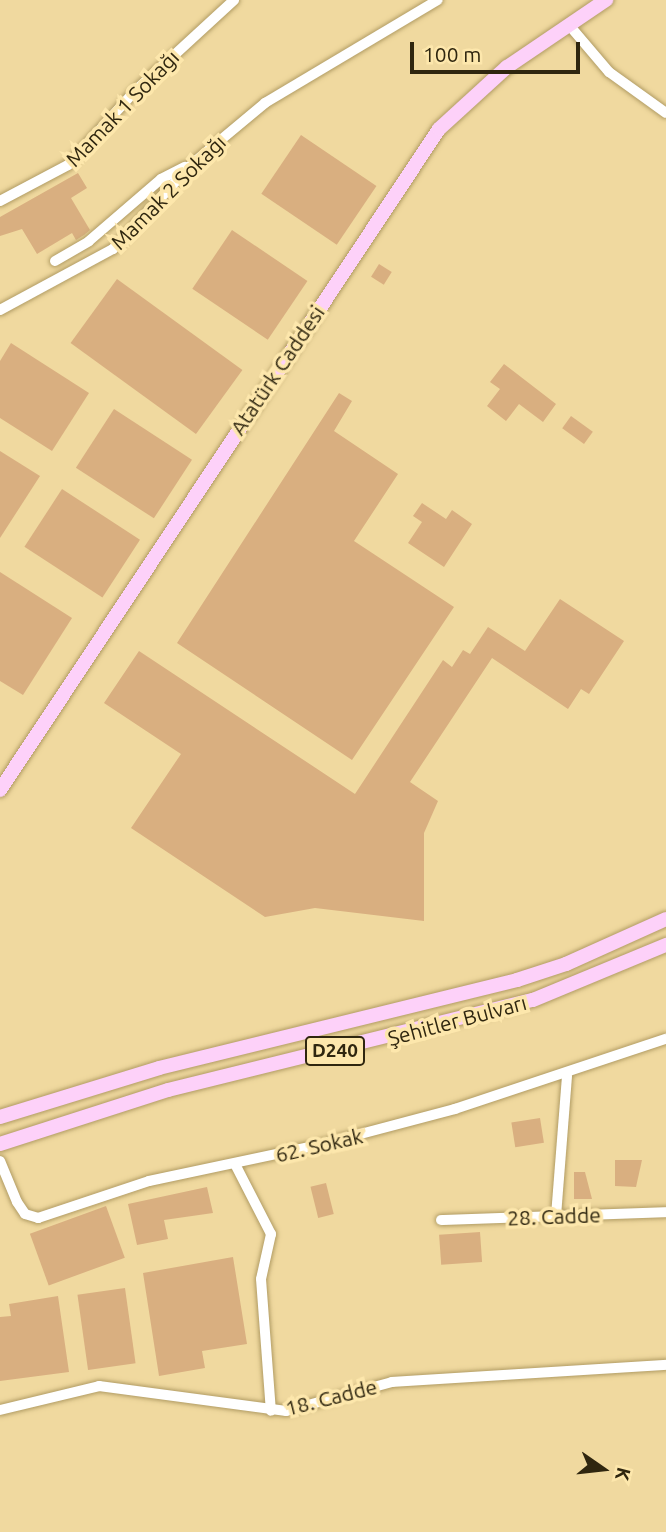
<!DOCTYPE html>
<html>
<head>
<meta charset="utf-8">
<style>
	body { margin:0 }
	#map { position:relative; width:666px; height:1532px; overflow:hidden; background:#f0d99f; font-family:Ubuntu,sans-serif }
	div>[style] { position:absolute }
	.building>* { inset:0; background:#d9af80; transform-origin:0 0 }
	.roads { filter:drop-shadow(0 0 2px #b19c64) drop-shadow(0 0 2px #b19c64) }
	.minor>* { height:10px; margin:-5px; padding:0 5px; transform-origin:5px; border-radius:5px; background:#fff }
	.major>* { height:14px; margin:-7px; padding:0 7px; transform-origin:7px; border-radius:7px; background:#fdd1f9 }
	span { translate:-50% -50%; white-space:nowrap; text-align:center; line-height:1.15; -webkit-text-stroke:7px #fde7ac; paint-order:stroke }
	.shield-label span { padding:2px 5px; background:#fde7ac; border:2px solid; border-radius:5px; -webkit-text-stroke-width:0 }
	.shield-label { font-size:19px; color:#2f260f; font-weight:700 }
	.street-label { font-size:21px; color:#2f260f }
	.north { position:absolute; left:568px; top:1434px; width:70px; height:70px; -webkit-text-stroke:5px #fde7ac; paint-order:stroke; rotate:104deg; font-size:19px; font-weight:700; line-height:28px; text-align:center; color:#2f260f }
	.north::after { content:''; display:block; margin:auto; width:24px; height:32px; background:#2f260f; clip-path:polygon(50% 0,100% 100%,50% 72%,0 100%) }
	.scale { position:absolute; left:410px; top:42px; width:170px; height:32px; box-sizing:border-box; border:4px solid #2f260f; border-top:0; padding-left:9px; font-size:21px; line-height:24px; white-space:nowrap; color:#2f260f; -webkit-text-stroke:5px #fde7ac; paint-order:stroke }
</style>
</head>
<body>
<div id="map">
	<div class="building">
		<div style="left:301px;top:135px;width:91px;height:71px;rotate:34deg"></div>
		<div style="clip-path:polygon(78px 173px,87px 188px,71px 198px,90px 230px,84px 235px,76px 240px,72px 233px,37px 254px,22px 229px,0 236px,0 217px)"></div>
		<div style="left:232px;top:230px;width:91px;height:71px;rotate:34deg"></div>
		<div style="left:379px;top:264px;width:15px;height:15px;rotate:32deg"></div>
		<div style="left:117px;top:279px;width:155px;height:79px;rotate:36deg"></div>
		<div style="clip-path:polygon(11px 343px,89px 393px,52px 451px,0 418px,0 361px)"></div>
		<div style="clip-path:polygon(504px 364px,556px 404px,543px 422px,519px 404px,506px 421px,487px 406px,500px 389px,490px 382px)"></div>
		<div style="clip-path:polygon(339px 393px,352px 401px,334px 431px,398px 474px,354px 541px,454px 607px,352px 760px,177px 643px)"></div>
		<div style="left:114px;top:409px;width:93px;height:70px;rotate:33deg"></div>
		<div style="left:571px;top:416px;width:27px;height:15px;rotate:36deg"></div>
		<div style="clip-path:polygon(0 451px,40px 476px,0 538px)"></div>
		<div style="left:62px;top:489px;width:93px;height:69px;rotate:33deg"></div>
		<div style="clip-path:polygon(422px 503px,446px 519px,452px 510px,472px 524px,444px 567px,408px 543px,422px 522px,413px 516px)"></div>
		<div style="clip-path:polygon(0 572px,72px 618px,23px 695px,0 681px)"></div>
		<div style="clip-path:polygon(560px 599px,624px 641px,589px 694px,581px 689px,568px 709px,492px 658px,410px 782px,438px 801px,424px 833px,424px 921px,315px 908px,265px 917px,131px 828px,181px 754px,104px 703px,139px 651px,355px 794px,443px 660px,452px 667px,463px 650px,470px 654px,488px 627px,525px 651px)"></div>
		<div style="left:540px;top:1118px;width:25px;height:29px;rotate:81deg"></div>
		<div style="clip-path:polygon(615px 1160px,642px 1160px,636px 1187px,615px 1186px)"></div>
		<div style="clip-path:polygon(574px 1172px,585px 1172px,592px 1199px,574px 1199px)"></div>
		<div style="left:326px;top:1183px;width:32px;height:16px;rotate:76deg"></div>
		<div style="clip-path:polygon(207px 1187px,213px 1213px,164px 1220px,168px 1239px,137px 1245px,128px 1204px)"></div>
		<div style="left:106px;top:1206px;width:55px;height:81px;rotate:70deg"></div>
		<div style="left:480px;top:1232px;width:30px;height:41px;rotate:86deg"></div>
		<div style="clip-path:polygon(233px 1257px,247px 1344px,202px 1351px,205px 1368px,159px 1376px,143px 1273px)"></div>
		<div style="left:125px;top:1288px;width:76px;height:48px;rotate:82deg"></div>
		<div style="clip-path:polygon(58px 1296px,69px 1372px,0 1381px,0 1317px,11px 1316px,9px 1304px)"></div>
	</div>
	<div class="roads">
		<div class="minor">
			<div style="left:569px;top:25px;width:62px;rotate:49.6deg"></div>
			<div style="left:609px;top:72px;width:70px;rotate:35.7deg"></div>
			<div style="left:0;top:201px;width:77px;rotate:-27.9deg"></div>
			<div style="left:68px;top:165px;width:98px;rotate:-47.9deg"></div>
			<div style="left:134px;top:92px;width:136px;rotate:-42.6deg"></div>
			<div style="left:55px;top:261px;width:39px;rotate:-30deg"></div>
			<div style="left:89px;top:241px;width:95px;rotate:-40.7deg"></div>
			<div style="left:161px;top:179px;width:27px;rotate:-27deg"></div>
			<div style="left:0;top:310px;width:128px;rotate:-28.4deg"></div>
			<div style="left:113px;top:249px;width:117px;rotate:-47.1deg"></div>
			<div style="left:193px;top:163px;width:94px;rotate:-39.8deg"></div>
			<div style="left:265px;top:103px;width:201px;rotate:-30.8deg"></div>
			<div style="left:0;top:1161px;width:44px;rotate:67.5deg"></div>
			<div style="left:17px;top:1202px;width:14px;rotate:56deg"></div>
			<div style="left:25px;top:1214px;width:14px;rotate:17deg"></div>
			<div style="left:38px;top:1218px;width:117px;rotate:-18.4deg"></div>
			<div style="left:149px;top:1181px;width:174px;rotate:-12deg"></div>
			<div style="left:319px;top:1145px;width:141px;rotate:-14.8deg"></div>
			<div style="left:455px;top:1109px;width:222px;rotate:-18.4deg"></div>
			<div style="left:235px;top:1164px;width:79px;rotate:62.8deg"></div>
			<div style="left:271px;top:1234px;width:46px;rotate:102.5deg"></div>
			<div style="left:261px;top:1279px;width:132px;rotate:85.7deg"></div>
			<div style="left:556px;top:1216px;width:141px;rotate:-85.5deg"></div>
			<div style="left:441px;top:1220px;width:225px;rotate:-2deg"></div>
			<div style="left:0;top:1410px;width:102px;rotate:-13.6deg"></div>
			<div style="left:99px;top:1386px;width:189px;rotate:7.6deg"></div>
			<div style="left:286px;top:1411px;width:110px;rotate:-15.3deg"></div>
			<div style="left:392px;top:1382px;width:275px;rotate:-3.6deg"></div>
		</div>
		<div class="major">
			<div style="left:0;top:790px;width:793px;rotate:-56.41deg"></div>
			<div style="left:439px;top:129px;width:92px;rotate:-42.4deg"></div>
			<div style="left:507px;top:67px;width:120px;rotate:-34.1deg"></div>
			<div style="left:0;top:1117px;width:166px;rotate:-17.1deg"></div>
			<div style="left:159px;top:1068px;width:369px;rotate:-13.8deg"></div>
			<div style="left:517px;top:980px;width:52px;rotate:-18.1deg"></div>
			<div style="left:566px;top:964px;width:110px;rotate:-24.2deg"></div>
			<div style="left:0;top:1144px;width:176px;rotate:-17.8deg"></div>
			<div style="left:168px;top:1090px;width:376px;rotate:-13.9deg"></div>
			<div style="left:533px;top:1000px;width:144px;rotate:-22.5deg"></div>
		</div>
	</div>
	<div class="shield-label">
		<span style="left:335px;top:1051px">D240</span>
	</div>
	<div class="street-label">
		<span style="left:122px;top:108px;rotate:-46deg">Mamak 1 Sokağı</span>
		<span style="left:168px;top:192px;rotate:-45deg">Mamak 2 Sokağı</span>
		<span style="left:277px;top:370px;rotate:-56deg">Atatürk Caddesi</span>
		<span style="left:457px;top:1020px;rotate:-15deg">Şehitler Bulvarı</span>
		<span style="left:319px;top:1145px;rotate:-13deg">62. Sokak</span>
		<span style="left:554px;top:1216px;rotate:-2deg">28. Cadde</span>
		<span style="left:331px;top:1397px;rotate:-14deg">18. Cadde</span>
	</div>
	<div class="north">K</div>
	<div class="scale">100 m</div>
</div>
</body>
</html>
